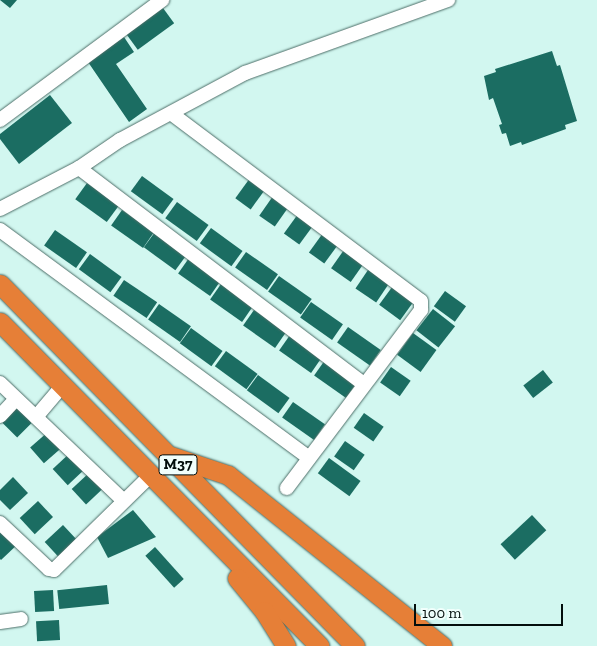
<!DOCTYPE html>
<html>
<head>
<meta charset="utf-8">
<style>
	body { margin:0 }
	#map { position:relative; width:597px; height:646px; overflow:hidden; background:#d2f7f0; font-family:"Zilla Slab",serif }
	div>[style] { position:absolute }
	.building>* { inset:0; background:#1b6d62; transform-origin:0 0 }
	.roads { filter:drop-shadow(0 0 1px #4d6e68) drop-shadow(0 0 1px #4d6e68) }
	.minor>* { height:14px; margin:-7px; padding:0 7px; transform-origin:7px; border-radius:7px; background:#fff }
	.highway>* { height:19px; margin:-9.5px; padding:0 9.5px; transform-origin:9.5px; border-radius:9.5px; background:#e67f37 }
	span { translate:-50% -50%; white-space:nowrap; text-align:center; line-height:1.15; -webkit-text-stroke:4px #f1fffc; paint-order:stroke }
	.shield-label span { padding:1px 4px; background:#f1fffc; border:1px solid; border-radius:4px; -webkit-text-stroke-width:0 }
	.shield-label { font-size:15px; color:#030e0c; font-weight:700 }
	.scale { position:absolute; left:414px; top:604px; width:149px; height:22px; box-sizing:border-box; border:2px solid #030e0c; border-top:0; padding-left:6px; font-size:15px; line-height:18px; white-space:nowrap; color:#030e0c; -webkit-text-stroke:4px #f1fffc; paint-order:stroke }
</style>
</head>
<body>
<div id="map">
	<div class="building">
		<div style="clip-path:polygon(0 0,17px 0,10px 8px)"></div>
		<div style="left:163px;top:8px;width:19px;height:45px;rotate:54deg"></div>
		<div style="clip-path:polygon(124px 37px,134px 52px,116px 64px,147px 109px,129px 122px,88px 62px)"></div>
		<div style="clip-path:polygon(552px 51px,557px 66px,560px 65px,577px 121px,565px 125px,566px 129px,522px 145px,521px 142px,510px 146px,506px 133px,502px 134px,499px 125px,502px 124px,493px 98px,489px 100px,484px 76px,496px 72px,495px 69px)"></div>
		<div style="clip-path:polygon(50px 95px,72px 123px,19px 164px,0 139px,0 134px)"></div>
		<div style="left:142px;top:176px;width:39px;height:19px;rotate:36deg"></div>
		<div style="left:250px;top:178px;width:19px;height:25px;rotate:36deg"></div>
		<div style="left:87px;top:183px;width:39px;height:20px;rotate:36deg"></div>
		<div style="left:273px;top:196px;width:19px;height:24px;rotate:35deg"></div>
		<div style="left:177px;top:202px;width:39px;height:20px;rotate:36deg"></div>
		<div style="left:122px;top:210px;width:39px;height:19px;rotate:35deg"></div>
		<div style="left:298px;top:214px;width:19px;height:24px;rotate:36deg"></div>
		<div style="left:211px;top:228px;width:39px;height:19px;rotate:36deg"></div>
		<div style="left:55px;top:230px;width:39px;height:19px;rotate:35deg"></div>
		<div style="left:155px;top:232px;width:39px;height:19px;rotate:36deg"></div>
		<div style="left:323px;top:233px;width:19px;height:24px;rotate:36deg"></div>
		<div style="left:346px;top:247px;width:24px;height:26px;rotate:35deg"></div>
		<div style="left:246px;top:252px;width:39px;height:19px;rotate:35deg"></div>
		<div style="left:90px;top:254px;width:39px;height:19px;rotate:36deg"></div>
		<div style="left:189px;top:258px;width:39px;height:19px;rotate:35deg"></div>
		<div style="left:370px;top:267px;width:25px;height:26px;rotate:34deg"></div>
		<div style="left:279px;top:276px;width:40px;height:19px;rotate:35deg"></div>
		<div style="left:124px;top:280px;width:40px;height:19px;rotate:34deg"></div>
		<div style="left:395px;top:283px;width:26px;height:27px;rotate:36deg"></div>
		<div style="left:221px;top:284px;width:39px;height:19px;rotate:35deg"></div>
		<div style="left:445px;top:291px;width:26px;height:19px;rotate:36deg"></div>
		<div style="left:311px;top:302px;width:39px;height:19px;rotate:35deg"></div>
		<div style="left:159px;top:304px;width:39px;height:19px;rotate:35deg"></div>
		<div style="left:433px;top:309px;width:28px;height:27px;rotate:38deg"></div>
		<div style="left:254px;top:310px;width:39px;height:19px;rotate:35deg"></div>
		<div style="left:348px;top:327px;width:40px;height:19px;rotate:35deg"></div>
		<div style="left:191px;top:328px;width:39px;height:19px;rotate:36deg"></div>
		<div style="left:413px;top:333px;width:29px;height:27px;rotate:36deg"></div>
		<div style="left:290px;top:335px;width:39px;height:19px;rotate:35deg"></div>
		<div style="left:226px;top:351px;width:39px;height:19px;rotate:36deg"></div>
		<div style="left:325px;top:360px;width:39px;height:19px;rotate:35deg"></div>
		<div style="left:391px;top:367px;width:24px;height:19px;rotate:35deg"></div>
		<div style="left:543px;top:370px;width:16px;height:25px;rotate:52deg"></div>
		<div style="left:258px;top:375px;width:39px;height:19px;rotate:36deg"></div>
		<div style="left:293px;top:402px;width:39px;height:19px;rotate:35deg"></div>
		<div style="left:20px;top:405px;width:21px;height:25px;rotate:45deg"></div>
		<div style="left:364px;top:413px;width:24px;height:18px;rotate:35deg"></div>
		<div style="left:49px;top:431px;width:21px;height:25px;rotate:49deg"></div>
		<div style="left:345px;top:441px;width:24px;height:19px;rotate:35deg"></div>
		<div style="left:71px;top:452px;width:22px;height:25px;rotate:47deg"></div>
		<div style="left:329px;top:458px;width:39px;height:19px;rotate:36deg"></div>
		<div style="left:90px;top:472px;width:21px;height:25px;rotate:47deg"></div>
		<div style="clip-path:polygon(13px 477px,28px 493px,10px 510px,0 500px,0 490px)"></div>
		<div style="left:38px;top:501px;width:22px;height:25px;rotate:47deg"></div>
		<div style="clip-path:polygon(133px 510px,156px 537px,108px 558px,97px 537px)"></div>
		<div style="left:532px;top:515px;width:21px;height:43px;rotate:47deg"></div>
		<div style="left:63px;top:525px;width:22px;height:25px;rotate:47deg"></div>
		<div style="clip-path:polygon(0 531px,19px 543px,1px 560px,0 559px)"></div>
		<div style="left:155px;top:547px;width:43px;height:13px;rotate:48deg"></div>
		<div style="left:107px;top:585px;width:19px;height:50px;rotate:84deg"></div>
		<div style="left:53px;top:590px;width:21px;height:19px;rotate:87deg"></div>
		<div style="left:59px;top:620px;width:20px;height:23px;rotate:87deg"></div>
	</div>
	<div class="roads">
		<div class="minor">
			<div style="left:172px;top:114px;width:311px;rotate:36.9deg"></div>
			<div style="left:421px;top:301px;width:9px;rotate:90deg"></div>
			<div style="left:421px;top:310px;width:223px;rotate:127deg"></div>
			<div style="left:0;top:120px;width:202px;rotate:-36.5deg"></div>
			<div style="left:79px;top:168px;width:358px;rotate:37.2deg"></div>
			<div style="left:0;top:209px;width:89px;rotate:-27.4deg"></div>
			<div style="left:79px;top:168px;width:50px;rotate:-34.3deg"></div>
			<div style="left:120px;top:140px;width:142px;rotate:-28.2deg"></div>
			<div style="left:245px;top:73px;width:216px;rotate:-19.8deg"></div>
			<div style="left:0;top:230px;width:384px;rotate:36.4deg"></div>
			<div style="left:0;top:383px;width:170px;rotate:43.6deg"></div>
			<div style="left:0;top:416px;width:23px;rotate:-47deg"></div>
			<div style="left:36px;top:417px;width:43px;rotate:-49.7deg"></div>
			<div style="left:0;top:523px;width:67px;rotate:43.2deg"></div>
			<div style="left:49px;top:569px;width:5px;rotate:11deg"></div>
			<div style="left:54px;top:570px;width:136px;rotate:-44.4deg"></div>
			<div style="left:0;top:622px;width:21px;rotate:-8deg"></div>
		</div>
		<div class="highway">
			<div style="left:0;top:284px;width:507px;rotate:45.56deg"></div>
			<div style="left:0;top:322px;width:455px;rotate:45.4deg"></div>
			<div style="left:171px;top:456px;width:60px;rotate:18.4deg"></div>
			<div style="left:228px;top:475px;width:274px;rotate:38.6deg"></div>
			<div style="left:237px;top:578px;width:43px;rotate:50.7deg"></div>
			<div style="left:264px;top:611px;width:41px;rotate:57.8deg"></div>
		</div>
	</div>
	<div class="shield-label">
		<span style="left:178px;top:465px">M37</span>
	</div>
	<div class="scale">100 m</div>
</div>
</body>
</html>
